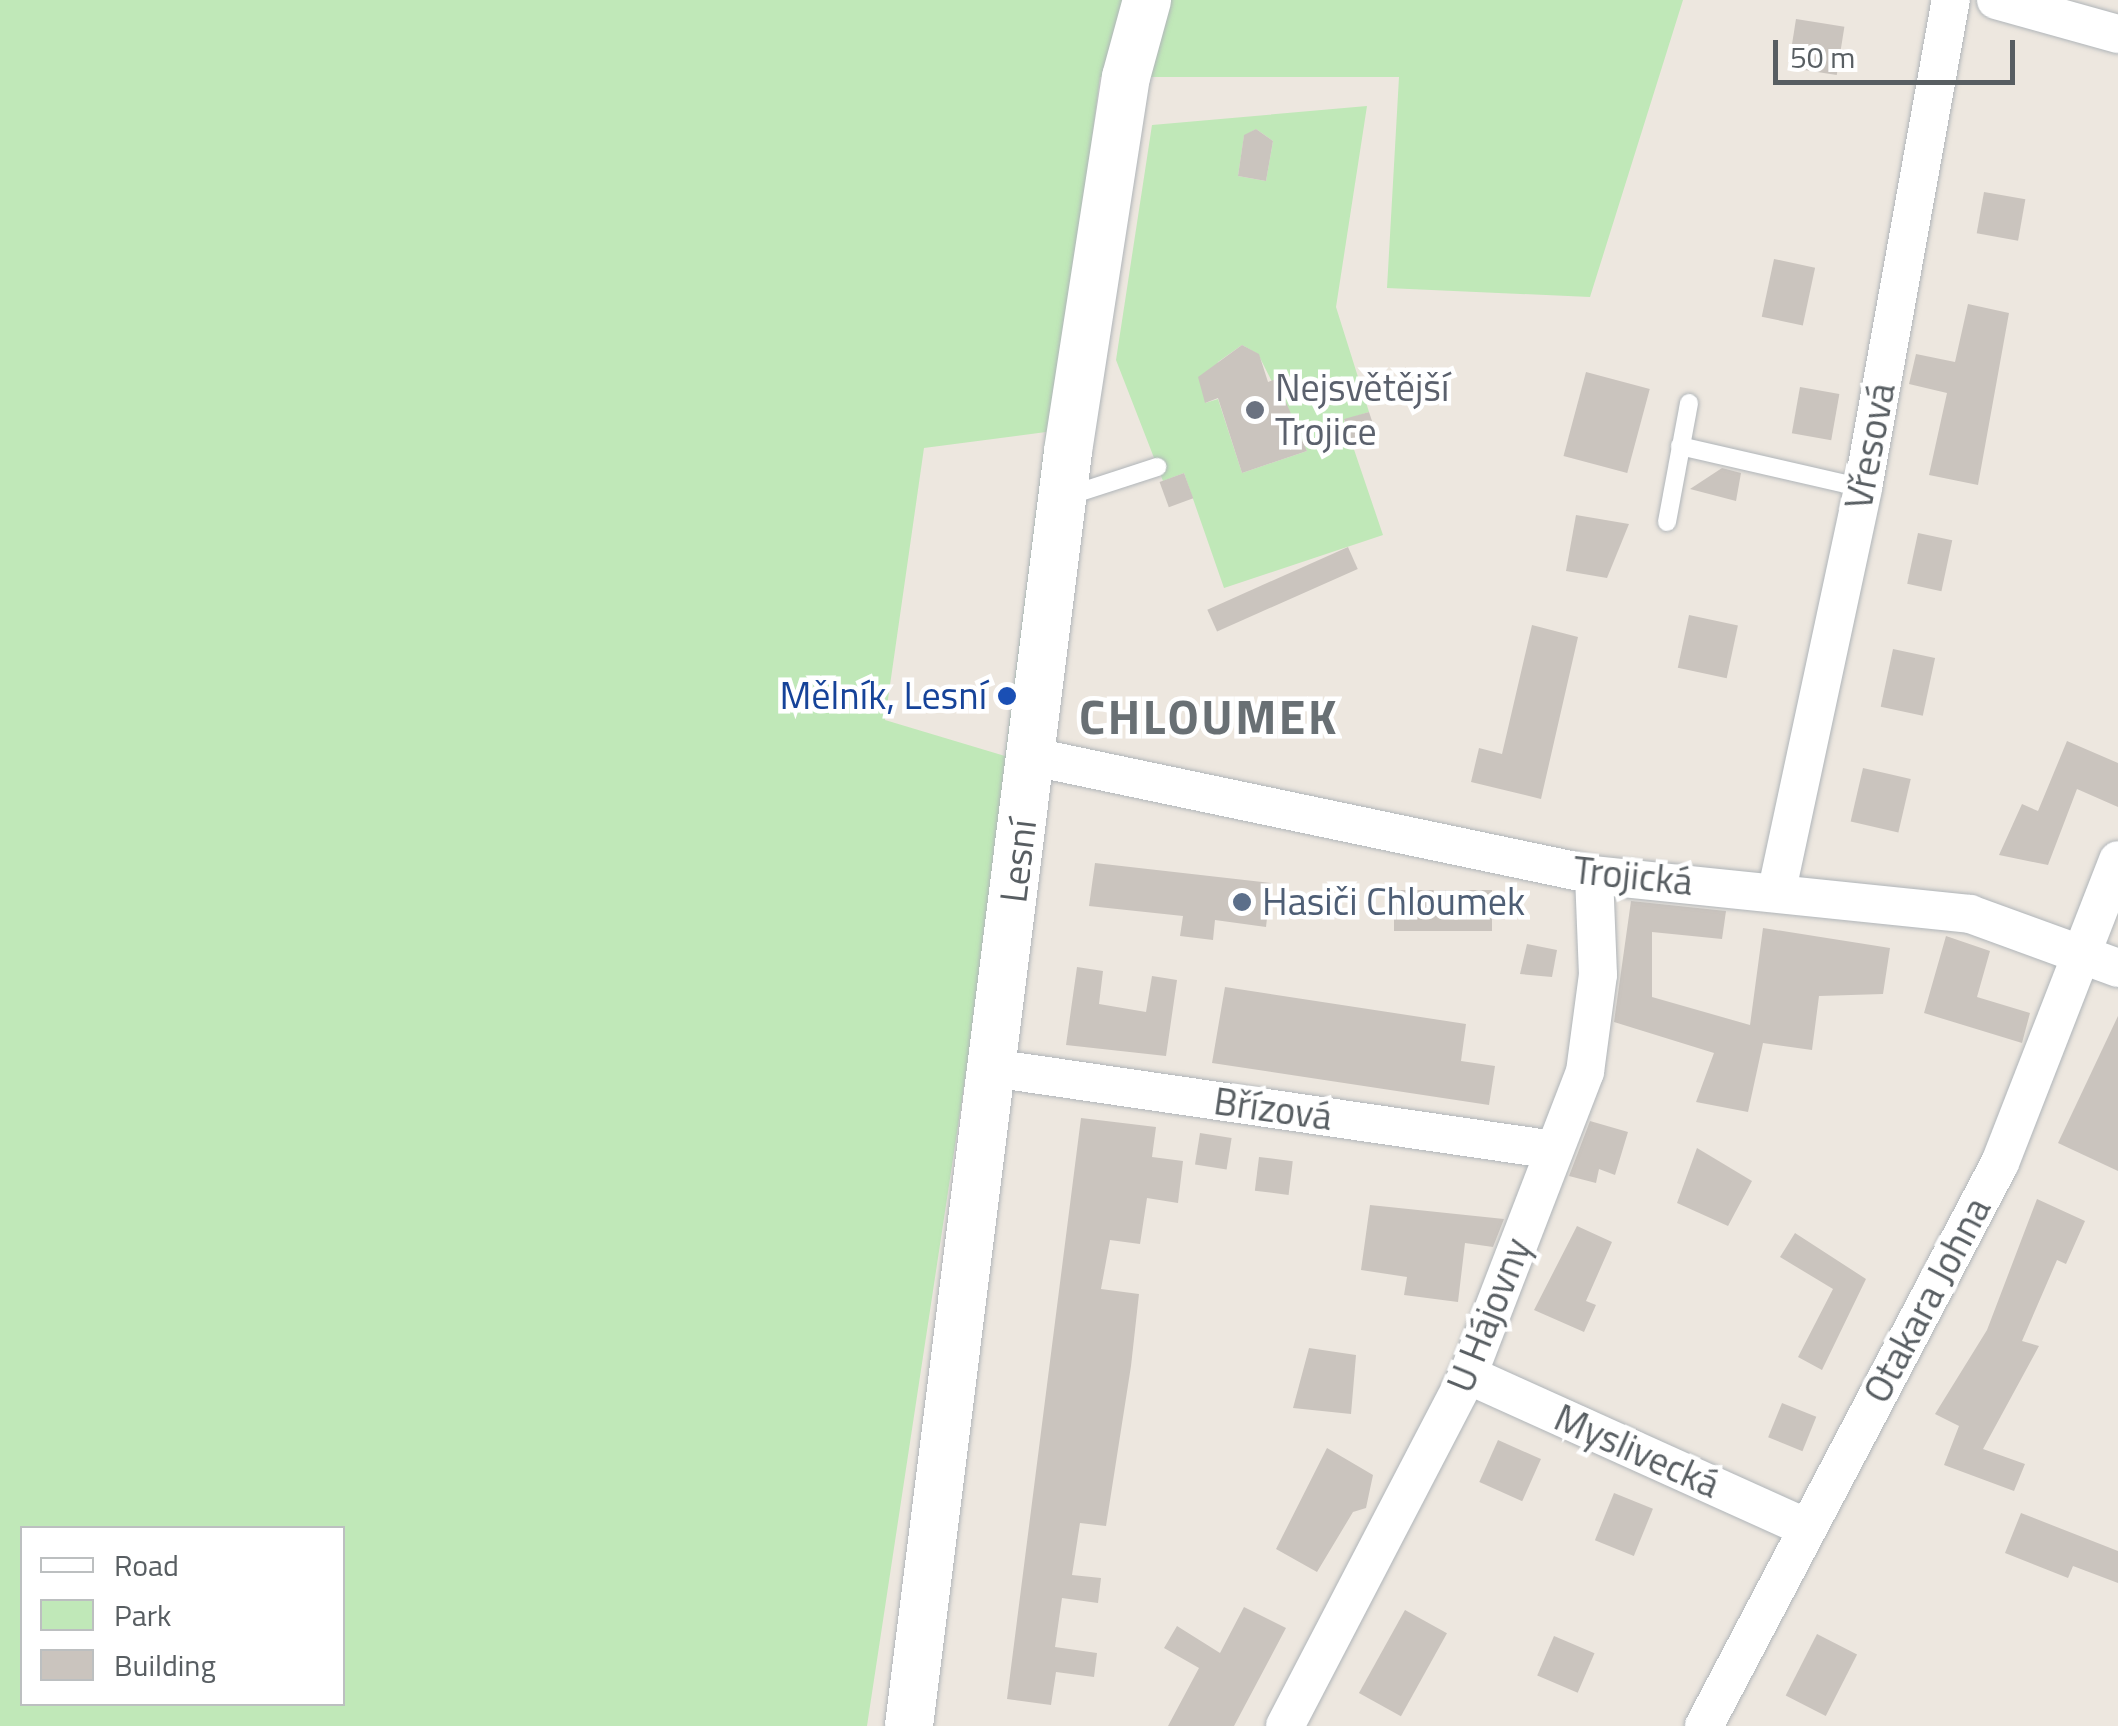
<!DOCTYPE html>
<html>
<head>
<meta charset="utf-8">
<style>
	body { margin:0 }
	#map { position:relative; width:2118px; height:1726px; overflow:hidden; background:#ede7df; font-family:"Titillium Web",sans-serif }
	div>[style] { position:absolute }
	.green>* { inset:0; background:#c0e8b8 }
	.building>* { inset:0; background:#cac4be; transform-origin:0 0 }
	.roads { filter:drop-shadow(0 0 2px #b0b5b9) drop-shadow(0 0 2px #b0b5b9) }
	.service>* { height:18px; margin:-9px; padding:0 9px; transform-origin:9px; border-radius:9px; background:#fff }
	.minor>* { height:38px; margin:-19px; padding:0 19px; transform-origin:19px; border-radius:19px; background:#fff }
	.tertiary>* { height:48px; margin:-24px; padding:0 24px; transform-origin:24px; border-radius:24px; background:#fff }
	.dots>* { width:28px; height:28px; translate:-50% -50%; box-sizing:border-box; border:5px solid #fff; border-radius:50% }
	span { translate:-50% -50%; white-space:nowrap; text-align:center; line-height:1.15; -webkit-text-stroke:9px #fff; paint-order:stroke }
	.worship-label { font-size:38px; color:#5b616d }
	.left { translate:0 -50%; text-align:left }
	.street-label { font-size:38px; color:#585e62 }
	.transit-label { font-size:38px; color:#164399 }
	.right { translate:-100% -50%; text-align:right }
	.service-label { font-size:38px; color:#4e5e75 }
	.district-label { font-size:48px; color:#697074; font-weight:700; letter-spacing:2.5px }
	.legend { position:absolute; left:20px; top:1526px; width:325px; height:180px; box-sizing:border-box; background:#fff; border:2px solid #bcbfc0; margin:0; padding:12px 18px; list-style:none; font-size:30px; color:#585e62 }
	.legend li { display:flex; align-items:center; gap:20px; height:50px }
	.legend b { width:50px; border:2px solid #bcbfc0 }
	.scale { position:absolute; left:1773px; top:40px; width:242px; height:45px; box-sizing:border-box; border:5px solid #585e62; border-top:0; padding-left:12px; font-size:30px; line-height:35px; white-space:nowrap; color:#585e62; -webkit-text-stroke:8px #fff; paint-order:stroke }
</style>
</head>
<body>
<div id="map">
	<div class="green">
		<div style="clip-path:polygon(evenodd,0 0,1683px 0,1590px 297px,1387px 288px,1399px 77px,1100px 77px,1010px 783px,867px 1726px,0 1726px,0 0,1046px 432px,1005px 756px,885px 720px,924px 448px,1046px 432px,0 0,22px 1528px,342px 1528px,342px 1704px,22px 1704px,22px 1528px)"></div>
		<div style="clip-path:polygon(evenodd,1367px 106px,1336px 307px,1369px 412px,1344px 420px,1383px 535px,1224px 588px,1184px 473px,1163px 481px,1116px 360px,1152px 125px,1367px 106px,1256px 129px,1273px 141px,1266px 181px,1238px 176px,1244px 136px,1256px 129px,1367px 106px,1242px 345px,1258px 354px,1307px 451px,1242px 473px,1218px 399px,1205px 403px,1218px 362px,1242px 345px)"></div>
	</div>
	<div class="building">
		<div style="left:1796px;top:19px;width:49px;height:49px;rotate:9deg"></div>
		<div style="clip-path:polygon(1256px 129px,1273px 141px,1266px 181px,1238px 176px,1244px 135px)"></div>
		<div style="left:1984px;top:192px;width:42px;height:42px;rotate:10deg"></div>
		<div style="left:1774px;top:259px;width:42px;height:59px;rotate:12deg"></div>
		<div style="clip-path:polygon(1968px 304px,2009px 313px,1978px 485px,1929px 475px,1947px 393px,1909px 384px,1916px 354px,1955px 362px)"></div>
		<div style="clip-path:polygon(1242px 345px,1259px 354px,1268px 382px,1276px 379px,1307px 451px,1242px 473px,1218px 398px,1205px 403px,1198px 377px)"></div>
		<div style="left:1586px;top:372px;width:66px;height:87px;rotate:15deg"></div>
		<div style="left:1800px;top:387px;width:40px;height:47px;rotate:10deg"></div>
		<div style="clip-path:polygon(1369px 412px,1378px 439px,1352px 443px,1344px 419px)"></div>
		<div style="clip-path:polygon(1722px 468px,1741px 473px,1736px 501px,1690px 489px)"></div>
		<div style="left:1184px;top:473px;width:27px;height:26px;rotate:70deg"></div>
		<div style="clip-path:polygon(1576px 515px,1629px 524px,1607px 578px,1566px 571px)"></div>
		<div style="left:1918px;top:533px;width:35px;height:52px;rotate:12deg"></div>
		<div style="left:1348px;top:547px;width:24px;height:154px;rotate:66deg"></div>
		<div style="left:1689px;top:615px;width:50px;height:54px;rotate:12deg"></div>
		<div style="clip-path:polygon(1532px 625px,1578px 637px,1541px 799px,1471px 782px,1479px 748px,1502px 754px)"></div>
		<div style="left:1893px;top:649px;width:43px;height:59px;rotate:12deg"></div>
		<div style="clip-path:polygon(2067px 741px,2118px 763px,2118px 807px,2077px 789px,2048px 865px,1999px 855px,2022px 804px,2038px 811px)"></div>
		<div style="left:1863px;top:768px;width:49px;height:55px;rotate:13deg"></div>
		<div style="clip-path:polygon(1095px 863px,1271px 883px,1266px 927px,1215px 920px,1213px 940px,1180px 936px,1183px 916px,1089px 906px)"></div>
		<div style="left:1394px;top:890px;width:98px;height:41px"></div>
		<div style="clip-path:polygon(1631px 901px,1726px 911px,1722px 939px,1652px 932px,1652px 997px,1750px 1025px,1763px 928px,1890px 948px,1883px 994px,1819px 996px,1812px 1050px,1763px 1043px,1748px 1112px,1696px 1102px,1714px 1053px,1614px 1022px)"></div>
		<div style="clip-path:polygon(1946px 936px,1990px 951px,1977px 997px,2030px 1013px,2022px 1043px,1924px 1013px)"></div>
		<div style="clip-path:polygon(1527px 944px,1557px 950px,1552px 977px,1520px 974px)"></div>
		<div style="clip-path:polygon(1077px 967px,1103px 971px,1099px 1004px,1146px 1012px,1152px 976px,1177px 980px,1166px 1056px,1066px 1045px)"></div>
		<div style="clip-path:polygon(1225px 987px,1466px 1024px,1461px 1061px,1495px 1066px,1489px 1105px,1212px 1063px)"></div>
		<div style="clip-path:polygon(2118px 1016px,2118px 1171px,2058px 1143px)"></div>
		<div style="clip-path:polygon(1081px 1118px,1156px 1127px,1152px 1157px,1183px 1161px,1178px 1203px,1147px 1198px,1140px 1244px,1110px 1240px,1101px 1289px,1139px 1294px,1131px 1366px,1106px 1526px,1080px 1523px,1072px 1575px,1101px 1578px,1098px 1603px,1062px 1598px,1055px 1647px,1097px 1653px,1094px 1677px,1056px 1672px,1051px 1705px,1007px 1699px)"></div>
		<div style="clip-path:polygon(1590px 1121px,1628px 1132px,1615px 1175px,1599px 1169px,1596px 1183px,1569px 1176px)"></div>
		<div style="left:1200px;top:1133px;width:32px;height:32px;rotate:9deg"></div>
		<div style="clip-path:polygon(1697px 1148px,1752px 1181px,1728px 1226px,1677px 1203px)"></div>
		<div style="left:1259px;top:1157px;width:34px;height:34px;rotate:7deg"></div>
		<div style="clip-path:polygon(2037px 1199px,2085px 1221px,2066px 1264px,2057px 1260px,2022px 1341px,2039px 1346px,1983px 1449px,2025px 1464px,2014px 1491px,1944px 1465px,1959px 1426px,1935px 1414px,1987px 1330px)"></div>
		<div style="clip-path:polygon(1370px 1205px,1504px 1219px,1493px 1247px,1465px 1243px,1458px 1302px,1404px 1295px,1407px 1277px,1361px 1270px)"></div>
		<div style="clip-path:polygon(1577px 1226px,1612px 1242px,1586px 1301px,1596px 1305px,1584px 1332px,1534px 1310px)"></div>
		<div style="clip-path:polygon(1795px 1233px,1866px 1279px,1822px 1370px,1798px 1357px,1833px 1289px,1780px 1257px)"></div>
		<div style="clip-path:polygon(1309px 1348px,1356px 1355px,1351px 1414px,1293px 1408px)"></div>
		<div style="left:1782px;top:1403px;width:37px;height:37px;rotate:22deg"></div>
		<div style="left:1498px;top:1440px;width:47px;height:46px;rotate:24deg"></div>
		<div style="clip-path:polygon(1327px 1448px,1373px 1475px,1366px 1508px,1353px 1512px,1317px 1572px,1276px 1549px)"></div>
		<div style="left:1614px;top:1493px;width:42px;height:51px;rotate:22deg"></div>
		<div style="clip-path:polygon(2021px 1513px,2118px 1551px,2118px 1583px,2073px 1566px,2068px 1578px,2005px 1553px)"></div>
		<div style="clip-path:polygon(1244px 1607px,1286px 1628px,1234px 1726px,1168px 1726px,1199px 1668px,1164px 1648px,1177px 1626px,1220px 1653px)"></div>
		<div style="left:1405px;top:1610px;width:48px;height:95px;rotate:29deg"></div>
		<div style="left:1817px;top:1634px;width:45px;height:69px;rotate:27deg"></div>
		<div style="left:1554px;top:1636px;width:44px;height:43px;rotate:23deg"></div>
	</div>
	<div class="roads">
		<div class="service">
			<div style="left:1680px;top:446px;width:188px;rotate:12.9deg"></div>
			<div style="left:1068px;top:496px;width:94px;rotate:-18deg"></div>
			<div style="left:1667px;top:522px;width:121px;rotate:-79.5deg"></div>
		</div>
		<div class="minor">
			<div style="left:1996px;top:0;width:127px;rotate:15.6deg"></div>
			<div style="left:1029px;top:756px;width:577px;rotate:11.89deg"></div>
			<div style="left:1594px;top:875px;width:378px;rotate:5.9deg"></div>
			<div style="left:1970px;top:914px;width:158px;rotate:20deg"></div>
			<div style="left:1777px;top:890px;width:411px;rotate:-77.9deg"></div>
			<div style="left:1863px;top:488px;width:496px;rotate:-79.8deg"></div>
			<div style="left:992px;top:1068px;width:568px;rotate:8.3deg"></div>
			<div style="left:1468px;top:1375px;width:372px;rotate:24.3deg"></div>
			<div style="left:1285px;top:1726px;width:396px;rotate:-62.5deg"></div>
			<div style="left:1468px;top:1375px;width:325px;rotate:-68.9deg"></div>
			<div style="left:1585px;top:1072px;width:98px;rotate:-82.4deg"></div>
			<div style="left:1598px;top:975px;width:100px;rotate:-92.3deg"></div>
			<div style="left:1704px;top:1726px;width:636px;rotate:-62.27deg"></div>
			<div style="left:2000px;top:1163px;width:325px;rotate:-68.7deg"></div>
		</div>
		<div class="tertiary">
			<div style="left:909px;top:1726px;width:1285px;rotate:-82.89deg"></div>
			<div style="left:1068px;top:451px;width:378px;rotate:-81.2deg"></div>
			<div style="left:1126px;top:77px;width:80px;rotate:-74.7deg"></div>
		</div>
	</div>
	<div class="dots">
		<div style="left:1255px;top:410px;background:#6b7280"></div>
		<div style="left:1007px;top:696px;background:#1a4fb4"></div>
		<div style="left:1242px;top:902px;background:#5c6f8a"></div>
	</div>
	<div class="worship-label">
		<span class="left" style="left:1275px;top:410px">Nejsvětější<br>Trojice</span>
	</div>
	<div class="street-label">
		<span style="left:1870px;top:446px;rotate:-79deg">Vřesová</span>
		<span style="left:1018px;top:861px;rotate:-83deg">Lesní</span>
		<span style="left:1633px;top:876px;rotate:6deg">Trojická</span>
		<span style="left:1273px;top:1109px;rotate:8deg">Břízová</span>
		<span style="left:1927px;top:1300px;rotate:-62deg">Otakara Johna</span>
		<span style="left:1489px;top:1315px;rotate:-68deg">U Hájovny</span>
		<span style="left:1637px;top:1451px;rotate:24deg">Myslivecká</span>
	</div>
	<div class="transit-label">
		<span class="right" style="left:987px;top:696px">Mělník, Lesní</span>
	</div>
	<div class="service-label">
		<span class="left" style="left:1262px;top:902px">Hasiči Chloumek</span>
	</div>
	<div class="district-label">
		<span style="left:1209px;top:717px">CHLOUMEK</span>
	</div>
	<ul class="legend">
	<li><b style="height:12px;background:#fff"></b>Road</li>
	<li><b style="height:28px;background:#c0e8b8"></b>Park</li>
	<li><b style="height:28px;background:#cac4be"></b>Building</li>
	</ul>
	<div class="scale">50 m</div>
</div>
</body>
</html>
